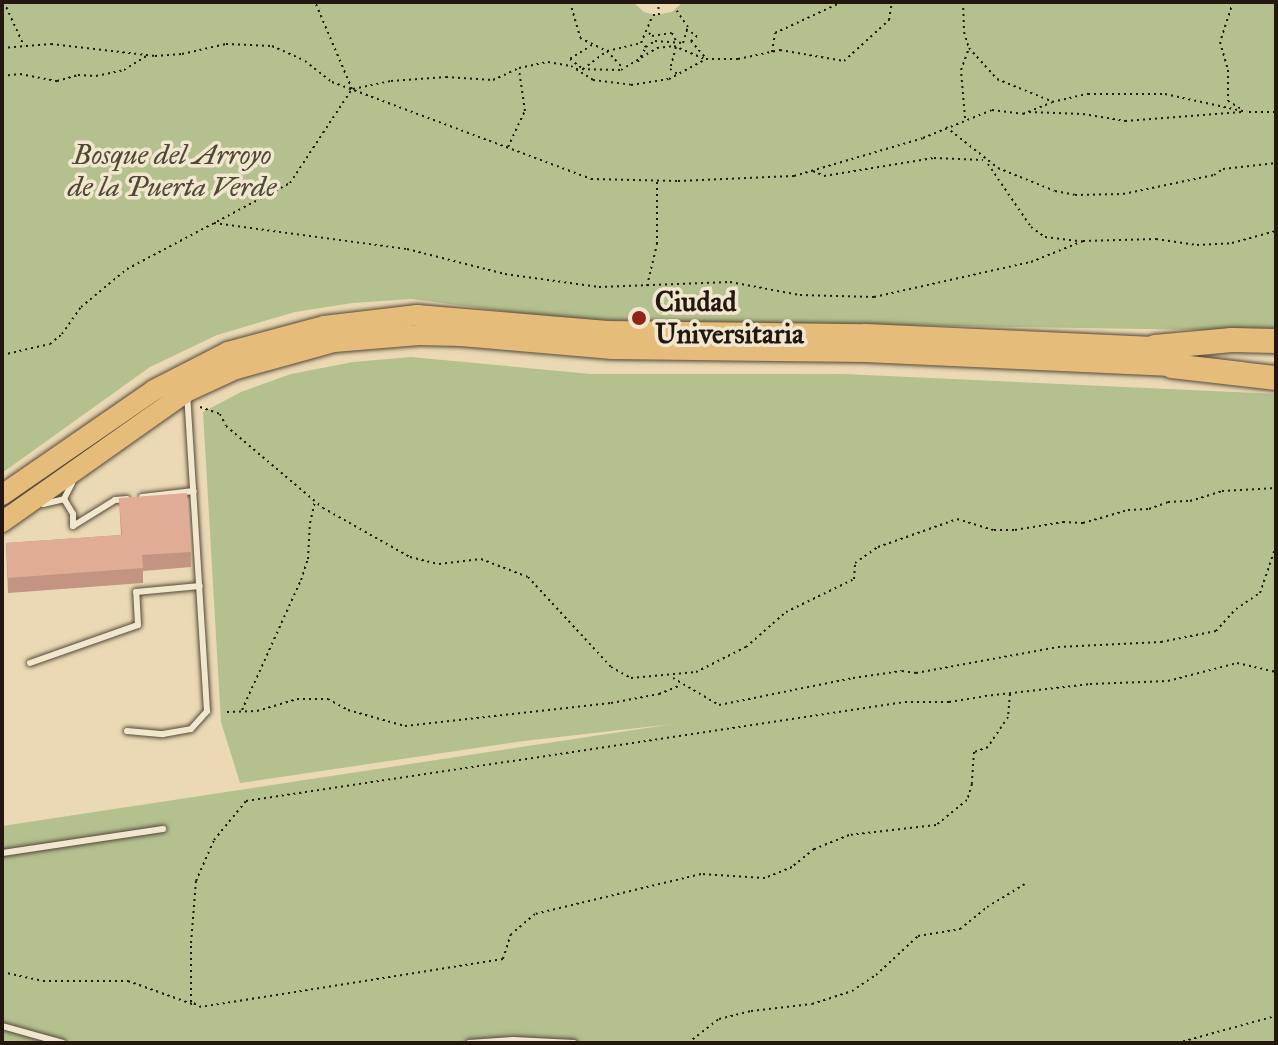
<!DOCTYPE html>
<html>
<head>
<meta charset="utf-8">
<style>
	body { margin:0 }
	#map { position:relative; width:1278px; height:1045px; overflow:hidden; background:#ead9b4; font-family:"IM FELL Great Primer",serif }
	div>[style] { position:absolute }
	.green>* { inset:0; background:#b5c08f }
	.path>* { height:2px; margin-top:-1px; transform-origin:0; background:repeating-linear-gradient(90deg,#23170f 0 2px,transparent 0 6px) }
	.roads { filter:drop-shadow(0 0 2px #554838) drop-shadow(0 0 2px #554838) }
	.service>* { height:6px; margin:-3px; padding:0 3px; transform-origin:3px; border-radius:3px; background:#f1e6ce }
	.primary>* { height:20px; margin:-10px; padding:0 10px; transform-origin:10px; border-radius:10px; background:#e5bc7a }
	.motorway>* { height:24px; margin:-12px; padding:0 12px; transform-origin:12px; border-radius:12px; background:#e5bc7a }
	.wall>* { inset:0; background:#c29481 }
	.building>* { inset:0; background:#e1ac96 }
	.dots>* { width:22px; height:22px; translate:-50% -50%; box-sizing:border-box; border:4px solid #f1e6ce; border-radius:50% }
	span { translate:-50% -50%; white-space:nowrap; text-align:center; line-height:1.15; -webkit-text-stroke:7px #f1e6ce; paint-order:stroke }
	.park-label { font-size:28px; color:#4f4a35; font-style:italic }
	.poi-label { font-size:28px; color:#23170f; font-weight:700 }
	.left { translate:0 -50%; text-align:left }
	.frame { position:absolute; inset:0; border:4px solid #23170f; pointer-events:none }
</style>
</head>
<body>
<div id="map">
	<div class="green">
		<div style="clip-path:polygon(2px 2px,633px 2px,644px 12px,656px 15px,672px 12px,683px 2px,1276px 2px,1276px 331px,570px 320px,411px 299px,353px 303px,295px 312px,217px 335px,150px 367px,2px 473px)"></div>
		<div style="clip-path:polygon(411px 357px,591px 374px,844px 374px,1276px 394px,1276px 1043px,2px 1043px,2px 826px,673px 724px,524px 741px,240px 783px,221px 722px,203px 412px,241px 392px,291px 374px,353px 362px)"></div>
	</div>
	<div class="path">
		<div style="left:4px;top:2px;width:48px;rotate:65.6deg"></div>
		<div style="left:570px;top:2px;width:37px;rotate:74deg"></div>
		<div style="left:580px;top:38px;width:30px;rotate:26deg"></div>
		<div style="left:607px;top:51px;width:35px;rotate:-13deg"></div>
		<div style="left:641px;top:43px;width:30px;rotate:-67deg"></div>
		<div style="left:653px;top:15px;width:6px"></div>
		<div style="left:659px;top:15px;width:13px;rotate:-94deg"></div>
		<div style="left:963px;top:2px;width:30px;rotate:88deg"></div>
		<div style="left:964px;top:32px;width:17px;rotate:73deg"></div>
		<div style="left:969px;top:48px;width:42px;rotate:47.9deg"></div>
		<div style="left:997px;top:79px;width:58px;rotate:22.2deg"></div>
		<div style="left:1233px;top:2px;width:42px;rotate:108deg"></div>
		<div style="left:1220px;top:42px;width:29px;rotate:74deg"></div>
		<div style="left:1228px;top:70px;width:31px;rotate:90deg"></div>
		<div style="left:1228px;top:101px;width:17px;rotate:31deg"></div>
		<div style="left:686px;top:29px;width:13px;rotate:32deg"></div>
		<div style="left:697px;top:36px;width:8px;rotate:140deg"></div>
		<div style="left:691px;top:41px;width:23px;rotate:49deg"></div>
		<div style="left:649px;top:33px;width:4px;rotate:45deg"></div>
		<div style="left:652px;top:36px;width:20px;rotate:-9deg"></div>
		<div style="left:672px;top:33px;width:9px;rotate:63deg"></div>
		<div style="left:592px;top:45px;width:26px;rotate:148deg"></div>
		<div style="left:570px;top:59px;width:16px;rotate:38deg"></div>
		<div style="left:583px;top:69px;width:30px;rotate:-37deg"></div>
		<div style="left:607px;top:51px;width:23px;rotate:47deg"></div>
		<div style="left:646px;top:47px;width:11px;rotate:-34deg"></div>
		<div style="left:655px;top:41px;width:28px;rotate:4deg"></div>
		<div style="left:683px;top:43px;width:17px;rotate:-73deg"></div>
		<div style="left:688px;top:27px;width:21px;rotate:-125deg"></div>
		<div style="left:676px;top:47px;width:23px;rotate:105deg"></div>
		<div style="left:670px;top:69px;width:9px;rotate:32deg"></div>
		<div style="left:2px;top:48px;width:49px;rotate:-4.7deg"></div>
		<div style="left:51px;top:44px;width:105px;rotate:6.6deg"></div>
		<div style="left:155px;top:56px;width:27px;rotate:-4deg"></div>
		<div style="left:182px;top:54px;width:45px;rotate:-12.8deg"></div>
		<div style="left:226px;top:44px;width:46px;rotate:2.5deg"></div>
		<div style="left:272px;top:46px;width:36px;rotate:24deg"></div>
		<div style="left:305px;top:61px;width:34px;rotate:38deg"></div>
		<div style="left:332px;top:82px;width:277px;rotate:20.5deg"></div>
		<div style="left:591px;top:179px;width:87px;rotate:1.3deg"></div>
		<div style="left:678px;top:181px;width:116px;rotate:-2.5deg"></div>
		<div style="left:794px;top:176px;width:134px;rotate:-16.4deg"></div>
		<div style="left:923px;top:138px;width:74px;rotate:-22.1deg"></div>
		<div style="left:992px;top:110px;width:31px;rotate:7deg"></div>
		<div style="left:1023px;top:114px;width:31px;rotate:-22deg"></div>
		<div style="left:1052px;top:102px;width:37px;rotate:-13deg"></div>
		<div style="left:1088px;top:94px;width:77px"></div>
		<div style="left:1165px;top:94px;width:84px;rotate:12.4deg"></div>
		<div style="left:772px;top:52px;width:19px;rotate:-81deg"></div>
		<div style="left:775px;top:33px;width:74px;rotate:-24.8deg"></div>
		<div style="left:638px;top:62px;width:17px;rotate:-62deg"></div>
		<div style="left:646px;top:47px;width:5px;rotate:-143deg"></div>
		<div style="left:576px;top:69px;width:45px;rotate:1.3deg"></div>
		<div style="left:621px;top:70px;width:42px;rotate:-31.4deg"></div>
		<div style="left:657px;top:48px;width:17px;rotate:-7deg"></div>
		<div style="left:674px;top:46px;width:34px;rotate:23deg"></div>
		<div style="left:2px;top:76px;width:18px;rotate:-6deg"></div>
		<div style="left:20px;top:74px;width:38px;rotate:11deg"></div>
		<div style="left:57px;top:81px;width:22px;rotate:-16deg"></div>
		<div style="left:78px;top:75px;width:18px;rotate:3deg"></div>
		<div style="left:96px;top:76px;width:29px;rotate:-12deg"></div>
		<div style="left:124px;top:70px;width:26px;rotate:-32deg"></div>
		<div style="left:353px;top:89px;width:39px;rotate:-12deg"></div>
		<div style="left:391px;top:81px;width:55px;rotate:-4.2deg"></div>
		<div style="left:446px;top:77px;width:47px;rotate:3.7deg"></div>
		<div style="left:493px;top:80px;width:29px;rotate:-25deg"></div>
		<div style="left:519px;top:68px;width:30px;rotate:-12deg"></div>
		<div style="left:548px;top:62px;width:23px;rotate:10deg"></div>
		<div style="left:571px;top:66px;width:26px;rotate:32deg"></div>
		<div style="left:593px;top:80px;width:38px;rotate:7deg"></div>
		<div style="left:631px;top:85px;width:38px;rotate:-9deg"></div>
		<div style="left:669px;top:79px;width:42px;rotate:-28.4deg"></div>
		<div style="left:706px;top:59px;width:32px"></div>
		<div style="left:738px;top:59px;width:43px;rotate:-12.1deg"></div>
		<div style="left:780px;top:50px;width:65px;rotate:9.8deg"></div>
		<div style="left:844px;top:61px;width:61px;rotate:-42.3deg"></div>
		<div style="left:889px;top:20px;width:18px;rotate:-81deg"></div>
		<div style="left:1029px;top:112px;width:54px;rotate:2.1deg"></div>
		<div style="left:1083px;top:114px;width:43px;rotate:9.5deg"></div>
		<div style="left:1125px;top:121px;width:117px;rotate:-4.4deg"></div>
		<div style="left:1249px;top:112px;width:27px"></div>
		<div style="left:965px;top:118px;width:48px;rotate:-94.8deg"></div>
		<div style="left:961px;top:70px;width:23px;rotate:-70deg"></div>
		<div style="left:946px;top:127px;width:66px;rotate:38.3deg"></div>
		<div style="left:998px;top:168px;width:61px;rotate:22deg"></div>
		<div style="left:1055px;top:191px;width:20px;rotate:11deg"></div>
		<div style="left:1075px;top:195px;width:48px;rotate:-1.2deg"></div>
		<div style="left:1123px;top:194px;width:93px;rotate:-11.8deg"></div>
		<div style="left:1214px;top:175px;width:11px;rotate:-34deg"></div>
		<div style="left:1223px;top:169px;width:53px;rotate:-6.5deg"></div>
		<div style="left:508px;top:147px;width:40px;rotate:-65deg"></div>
		<div style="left:525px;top:111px;width:41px;rotate:-98.3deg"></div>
		<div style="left:988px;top:164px;width:76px;rotate:55.7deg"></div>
		<div style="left:1031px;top:227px;width:17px;rotate:36deg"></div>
		<div style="left:1045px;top:237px;width:35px;rotate:7deg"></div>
		<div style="left:813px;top:171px;width:12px;rotate:24deg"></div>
		<div style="left:824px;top:176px;width:111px;rotate:-9.3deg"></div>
		<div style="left:934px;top:158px;width:49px;rotate:2.3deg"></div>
		<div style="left:214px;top:223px;width:195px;rotate:7.7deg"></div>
		<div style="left:407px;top:249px;width:101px;rotate:14.3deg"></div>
		<div style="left:505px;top:274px;width:95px;rotate:7.9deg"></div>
		<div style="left:599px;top:287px;width:131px;rotate:-2.2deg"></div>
		<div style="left:730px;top:282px;width:71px;rotate:10.5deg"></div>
		<div style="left:800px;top:295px;width:74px;rotate:1.5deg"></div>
		<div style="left:874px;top:297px;width:161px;rotate:-12.6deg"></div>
		<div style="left:1031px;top:262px;width:56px;rotate:-22deg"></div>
		<div style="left:1083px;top:241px;width:73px;rotate:-1.6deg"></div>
		<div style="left:1156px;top:239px;width:41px;rotate:8.3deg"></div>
		<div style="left:1197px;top:245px;width:35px;rotate:-3deg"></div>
		<div style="left:1232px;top:243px;width:46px;rotate:-15.3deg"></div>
		<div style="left:647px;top:286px;width:43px;rotate:-76.6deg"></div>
		<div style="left:657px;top:244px;width:62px;rotate:-90deg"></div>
		<div style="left:2px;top:355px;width:49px;rotate:-12.9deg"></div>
		<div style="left:50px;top:344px;width:16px;rotate:-40deg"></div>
		<div style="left:62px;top:334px;width:33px;rotate:-55deg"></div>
		<div style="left:81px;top:307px;width:60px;rotate:-39.6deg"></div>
		<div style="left:127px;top:269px;width:184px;rotate:-27.8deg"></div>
		<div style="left:290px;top:183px;width:113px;rotate:-56.6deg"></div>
		<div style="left:352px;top:89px;width:95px;rotate:-113deg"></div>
		<div style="left:200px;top:407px;width:21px;rotate:19deg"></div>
		<div style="left:220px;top:414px;width:13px;rotate:63deg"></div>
		<div style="left:226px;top:426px;width:127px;rotate:40.2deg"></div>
		<div style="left:323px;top:508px;width:100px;rotate:29.4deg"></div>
		<div style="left:410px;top:557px;width:30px;rotate:14deg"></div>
		<div style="left:439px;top:564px;width:42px;rotate:-6.8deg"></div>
		<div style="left:481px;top:559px;width:50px;rotate:21deg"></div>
		<div style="left:528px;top:577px;width:122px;rotate:47.3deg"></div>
		<div style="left:611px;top:667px;width:23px;rotate:29deg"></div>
		<div style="left:631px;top:678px;width:65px;rotate:-5.3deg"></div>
		<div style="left:696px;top:672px;width:56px;rotate:-26.6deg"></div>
		<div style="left:746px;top:647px;width:53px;rotate:-41.2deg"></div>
		<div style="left:786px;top:612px;width:76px;rotate:-25.9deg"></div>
		<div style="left:854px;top:579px;width:16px;rotate:-86deg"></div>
		<div style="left:855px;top:563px;width:28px;rotate:-35deg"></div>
		<div style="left:878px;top:547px;width:84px;rotate:-19.5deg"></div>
		<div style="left:957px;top:519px;width:39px;rotate:17deg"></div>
		<div style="left:994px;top:530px;width:21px"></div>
		<div style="left:1015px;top:530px;width:49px;rotate:-9.5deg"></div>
		<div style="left:1063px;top:522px;width:20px;rotate:3deg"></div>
		<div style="left:1083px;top:523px;width:47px;rotate:-16.1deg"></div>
		<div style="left:1128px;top:510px;width:21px;rotate:-3deg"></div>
		<div style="left:1149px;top:509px;width:20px;rotate:-20deg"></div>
		<div style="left:1168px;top:502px;width:22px;rotate:-3deg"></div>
		<div style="left:1190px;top:501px;width:34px;rotate:-17deg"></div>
		<div style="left:1222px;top:491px;width:54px;rotate:-3.2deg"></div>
		<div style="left:673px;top:678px;width:53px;rotate:30.4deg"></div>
		<div style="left:719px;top:705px;width:137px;rotate:-11.4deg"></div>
		<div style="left:853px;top:678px;width:49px;rotate:-8.1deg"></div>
		<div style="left:902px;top:671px;width:14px;rotate:8deg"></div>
		<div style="left:916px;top:673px;width:144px;rotate:-10.4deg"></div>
		<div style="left:1058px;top:647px;width:103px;rotate:-2.8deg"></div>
		<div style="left:1161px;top:642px;width:56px;rotate:-11.3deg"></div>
		<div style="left:1216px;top:631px;width:30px;rotate:-48deg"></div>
		<div style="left:1236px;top:609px;width:29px;rotate:-34deg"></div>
		<div style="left:1260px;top:593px;width:50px;rotate:-71.2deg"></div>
		<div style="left:1010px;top:694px;width:23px;rotate:95deg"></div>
		<div style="left:1008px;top:717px;width:36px;rotate:124deg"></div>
		<div style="left:988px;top:747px;width:15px;rotate:160deg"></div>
		<div style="left:974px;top:752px;width:32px;rotate:94deg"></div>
		<div style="left:972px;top:784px;width:17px;rotate:107deg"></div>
		<div style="left:967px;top:800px;width:40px;rotate:141deg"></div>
		<div style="left:936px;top:825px;width:88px;rotate:173.4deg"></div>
		<div style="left:849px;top:835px;width:38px;rotate:158deg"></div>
		<div style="left:814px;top:849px;width:28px;rotate:141deg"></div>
		<div style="left:792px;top:867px;width:29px;rotate:158deg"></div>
		<div style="left:765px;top:878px;width:64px;rotate:-176.4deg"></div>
		<div style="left:701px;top:874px;width:171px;rotate:166.5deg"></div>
		<div style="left:535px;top:914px;width:31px;rotate:140deg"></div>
		<div style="left:511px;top:934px;width:26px;rotate:108deg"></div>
		<div style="left:503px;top:959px;width:306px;rotate:171deg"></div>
		<div style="left:201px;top:1007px;width:11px;rotate:-153deg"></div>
		<div style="left:191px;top:1002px;width:59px;rotate:-90deg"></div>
		<div style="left:191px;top:943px;width:62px;rotate:-85.4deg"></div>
		<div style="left:196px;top:881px;width:45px;rotate:-66.3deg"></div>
		<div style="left:214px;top:840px;width:50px;rotate:-50.6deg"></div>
		<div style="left:246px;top:801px;width:666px;rotate:-8.54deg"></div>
		<div style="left:905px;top:702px;width:44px"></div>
		<div style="left:949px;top:702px;width:36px;rotate:-9deg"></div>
		<div style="left:985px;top:696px;width:106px;rotate:-6.5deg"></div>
		<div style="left:1090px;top:684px;width:78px;rotate:-2.2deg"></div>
		<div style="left:1168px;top:681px;width:71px;rotate:-14.6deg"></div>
		<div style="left:1237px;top:663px;width:40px;rotate:13deg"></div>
		<div style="left:242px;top:710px;width:143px;rotate:-65.6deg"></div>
		<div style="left:301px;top:580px;width:22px;rotate:-72deg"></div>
		<div style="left:308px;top:559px;width:36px;rotate:-87deg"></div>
		<div style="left:310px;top:523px;width:23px;rotate:-77deg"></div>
		<div style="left:227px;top:712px;width:30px;rotate:-2deg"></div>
		<div style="left:257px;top:711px;width:42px;rotate:-16.7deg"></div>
		<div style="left:297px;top:699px;width:31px"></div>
		<div style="left:328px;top:699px;width:23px;rotate:29deg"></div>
		<div style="left:348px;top:710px;width:59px;rotate:15.7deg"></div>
		<div style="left:405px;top:726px;width:207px;rotate:-6.4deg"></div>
		<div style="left:611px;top:703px;width:49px;rotate:-10.6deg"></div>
		<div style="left:659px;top:694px;width:22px;rotate:-22deg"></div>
		<div style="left:2px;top:972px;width:42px;rotate:12.4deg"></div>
		<div style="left:43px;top:981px;width:85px"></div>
		<div style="left:128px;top:981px;width:71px;rotate:19.7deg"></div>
		<div style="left:688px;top:1043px;width:39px;rotate:-38deg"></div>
		<div style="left:719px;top:1019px;width:33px;rotate:-14deg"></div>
		<div style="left:751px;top:1011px;width:61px;rotate:-6.5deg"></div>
		<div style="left:812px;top:1004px;width:42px;rotate:-18deg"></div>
		<div style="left:852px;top:991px;width:29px;rotate:-34deg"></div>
		<div style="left:876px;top:975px;width:57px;rotate:-42.9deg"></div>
		<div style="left:918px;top:936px;width:43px;rotate:-9.5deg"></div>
		<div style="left:960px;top:929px;width:35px;rotate:-39deg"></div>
		<div style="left:987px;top:907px;width:44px;rotate:-31.2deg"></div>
		<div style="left:1177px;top:1043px;width:103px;rotate:-15.3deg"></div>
	</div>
	<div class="roads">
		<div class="service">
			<div style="left:142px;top:497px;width:52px;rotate:-6.6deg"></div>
			<div style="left:64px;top:499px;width:17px;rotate:59deg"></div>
			<div style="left:73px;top:514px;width:12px;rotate:90deg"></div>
			<div style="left:73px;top:526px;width:49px;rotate:-31.8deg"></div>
			<div style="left:115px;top:500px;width:12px;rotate:-5deg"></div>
			<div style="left:43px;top:504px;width:22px;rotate:-13deg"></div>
			<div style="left:64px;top:499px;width:18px;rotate:-63deg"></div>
			<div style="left:30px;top:663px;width:114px;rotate:-19.4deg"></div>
			<div style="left:138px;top:625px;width:33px;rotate:-93deg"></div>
			<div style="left:136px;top:592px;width:64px;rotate:-5.4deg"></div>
			<div style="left:127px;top:731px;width:36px;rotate:5deg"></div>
			<div style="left:163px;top:734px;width:28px;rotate:-10deg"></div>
			<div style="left:191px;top:729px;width:24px;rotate:-48deg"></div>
			<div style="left:207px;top:711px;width:316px;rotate:-93.6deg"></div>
			<div style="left:2px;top:853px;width:163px;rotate:-8.5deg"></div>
			<div style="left:2px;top:1026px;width:63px;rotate:15.6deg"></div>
			<div style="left:469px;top:1043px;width:44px;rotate:-3.9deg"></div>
			<div style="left:513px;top:1040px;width:61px;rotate:2.8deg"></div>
		</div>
		<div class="primary">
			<div style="left:2px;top:495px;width:185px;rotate:-34.6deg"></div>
			<div style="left:154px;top:390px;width:83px;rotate:-27.2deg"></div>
			<div style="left:228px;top:352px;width:99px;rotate:-15.2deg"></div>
			<div style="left:324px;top:326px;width:94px;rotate:-6.7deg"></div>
			<div style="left:417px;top:315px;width:191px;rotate:4.8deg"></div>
			<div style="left:607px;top:331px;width:258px;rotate:0.7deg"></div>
			<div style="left:865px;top:334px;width:290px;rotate:2.6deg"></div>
			<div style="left:2px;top:522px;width:225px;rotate:-35.2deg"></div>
			<div style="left:186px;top:392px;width:55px;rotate:-24.7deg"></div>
			<div style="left:236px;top:369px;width:102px;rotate:-15.4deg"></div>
			<div style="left:334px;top:342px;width:85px;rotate:-4.7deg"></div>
			<div style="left:419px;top:335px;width:42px;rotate:1.4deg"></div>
			<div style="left:461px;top:336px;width:152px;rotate:4.9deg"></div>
			<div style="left:612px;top:349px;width:253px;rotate:0.7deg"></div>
			<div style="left:865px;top:352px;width:307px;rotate:2.6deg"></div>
		</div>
		<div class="motorway">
			<div style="left:1155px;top:347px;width:77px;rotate:-5.2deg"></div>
			<div style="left:1232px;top:340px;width:44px;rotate:1.3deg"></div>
			<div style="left:1172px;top:366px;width:105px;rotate:6.6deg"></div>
		</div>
	</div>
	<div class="wall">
		<div style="clip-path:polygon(119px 498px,191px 552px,191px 567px,143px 571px,143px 583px,8px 593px,6px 543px,121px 535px)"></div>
	</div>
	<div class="building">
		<div style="clip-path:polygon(187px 493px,191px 552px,142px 555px,143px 568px,8px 578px,6px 543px,122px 535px,119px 498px)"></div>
	</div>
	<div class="dots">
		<div style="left:639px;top:318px;background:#8f2418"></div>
	</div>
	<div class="park-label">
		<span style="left:172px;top:171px">Bosque del Arroyo<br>de la Puerta Verde</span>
	</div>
	<div class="poi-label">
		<span class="left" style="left:655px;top:318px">Ciudad<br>Universitaria</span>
	</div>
	<div class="frame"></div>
</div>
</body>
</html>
